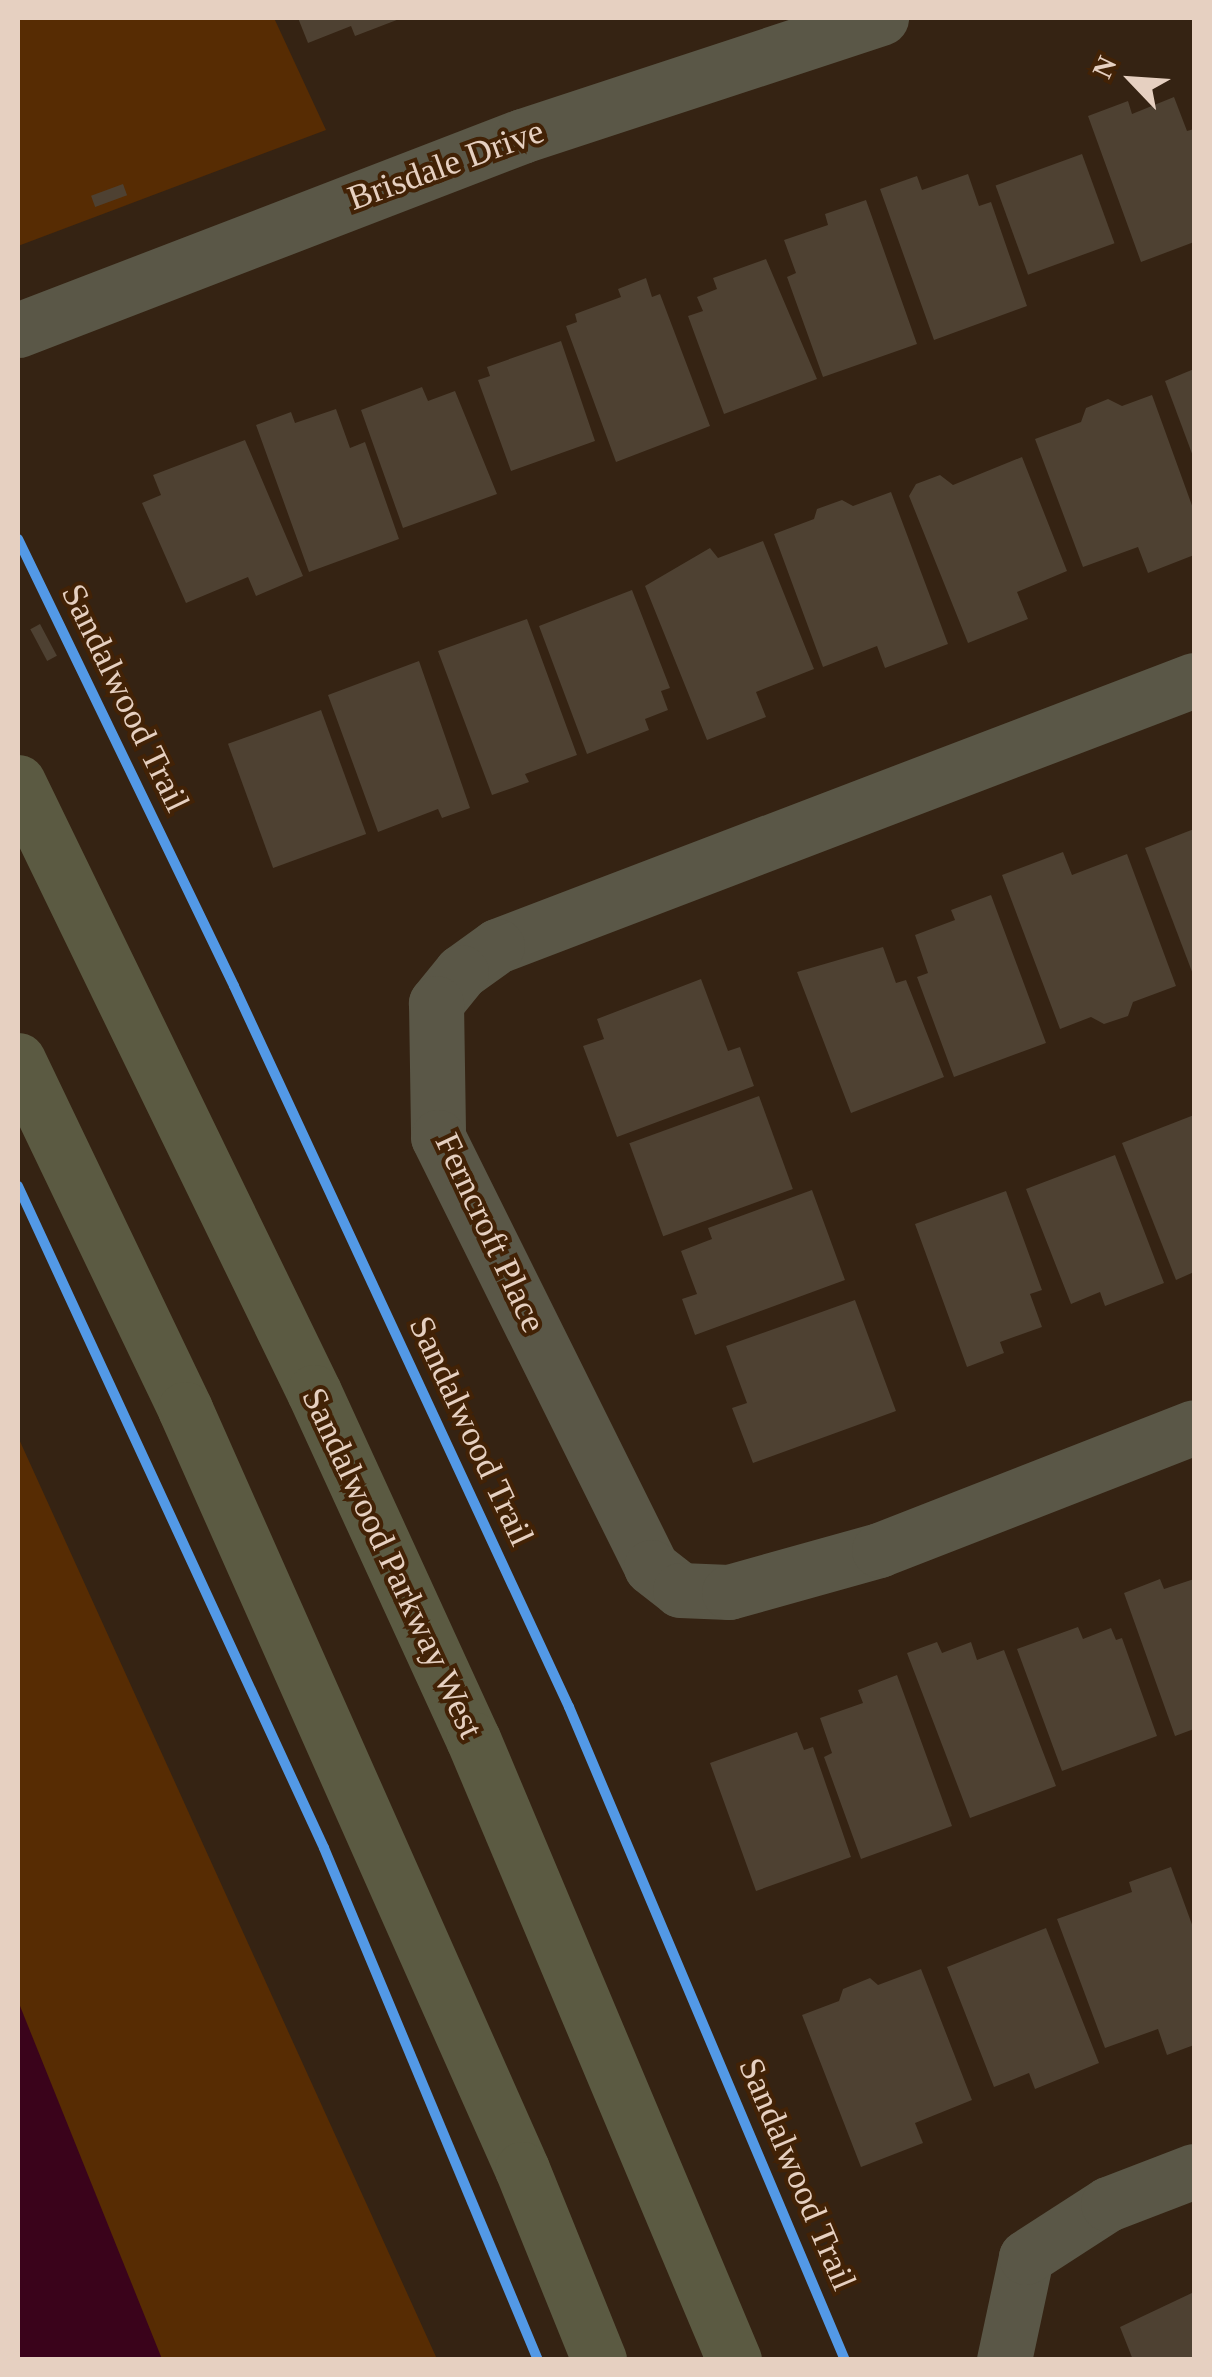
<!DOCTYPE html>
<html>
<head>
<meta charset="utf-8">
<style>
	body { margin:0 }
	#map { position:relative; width:1212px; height:2377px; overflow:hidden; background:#352313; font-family:"Times New Roman",serif }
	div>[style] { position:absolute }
	.green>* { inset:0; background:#572c03 }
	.water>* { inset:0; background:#3a031b }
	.building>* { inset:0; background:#4e4132; transform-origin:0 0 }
	.minor>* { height:55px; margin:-27.5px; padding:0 27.5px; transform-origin:27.5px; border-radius:27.5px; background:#5a5747 }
	.major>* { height:55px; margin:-27.5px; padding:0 27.5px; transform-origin:27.5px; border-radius:27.5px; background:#5b5a42 }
	.cycleway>* { height:10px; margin:-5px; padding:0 5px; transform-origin:5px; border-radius:5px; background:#5399e6 }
	span { translate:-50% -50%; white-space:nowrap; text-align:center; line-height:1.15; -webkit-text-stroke:8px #422206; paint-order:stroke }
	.street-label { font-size:35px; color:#e6d0c1 }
	.frame { position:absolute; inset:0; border:20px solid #e6d0c1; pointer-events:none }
	.north { position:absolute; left:1082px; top:30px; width:100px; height:100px; -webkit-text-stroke:8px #422206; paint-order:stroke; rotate:295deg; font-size:28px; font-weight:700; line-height:40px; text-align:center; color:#e6d0c1 }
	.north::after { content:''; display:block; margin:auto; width:35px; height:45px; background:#e6d0c1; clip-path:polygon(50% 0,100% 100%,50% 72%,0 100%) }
</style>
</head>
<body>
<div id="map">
	<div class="green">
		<div style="clip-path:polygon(18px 18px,274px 18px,326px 130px,18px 246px)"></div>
		<div style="clip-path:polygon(18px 1437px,437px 2359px,18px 2359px)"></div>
	</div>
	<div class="water">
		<div style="clip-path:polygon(18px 2001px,162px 2359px,18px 2359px)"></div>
	</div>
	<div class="building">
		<div style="clip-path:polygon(298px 18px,402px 18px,355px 36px,351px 26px,308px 43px)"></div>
		<div style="clip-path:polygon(1174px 97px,1187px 131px,1194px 129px,1194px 242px,1141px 262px,1088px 116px,1128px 101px,1132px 114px)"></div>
		<div style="left:1082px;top:154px;width:95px;height:92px;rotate:70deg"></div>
		<div style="clip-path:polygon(968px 174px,979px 206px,991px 202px,1027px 306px,934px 340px,880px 189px,917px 176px,922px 190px)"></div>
		<div style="left:123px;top:184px;width:12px;height:34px;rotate:70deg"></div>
		<div style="clip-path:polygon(866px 200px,917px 344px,823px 377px,787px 277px,796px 273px,784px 240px,828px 225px,825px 214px)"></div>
		<div style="clip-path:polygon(766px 259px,817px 379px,724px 414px,688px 316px,703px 311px,697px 297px,717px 289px,713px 278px)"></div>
		<div style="clip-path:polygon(646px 278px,652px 297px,660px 294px,710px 426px,616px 462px,566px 326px,577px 322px,575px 314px,621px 297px,618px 289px)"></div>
		<div style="clip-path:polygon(561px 341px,595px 441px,511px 471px,478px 380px,490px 376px,487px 367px)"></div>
		<div style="clip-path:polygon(1194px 369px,1194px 459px,1165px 381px)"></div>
		<div style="clip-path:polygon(422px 387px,428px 401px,455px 391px,497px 494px,403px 528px,361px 410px)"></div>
		<div style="clip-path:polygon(1152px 395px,1194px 511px,1194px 555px,1148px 573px,1138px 547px,1083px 567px,1035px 439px,1081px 422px,1086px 408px,1108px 399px,1122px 406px)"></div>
		<div style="clip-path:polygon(336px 409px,350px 448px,365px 442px,399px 539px,309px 572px,256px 425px,291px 412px,295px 423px)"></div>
		<div style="clip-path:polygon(245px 440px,303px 576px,256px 596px,248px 577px,186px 603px,142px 503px,161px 495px,153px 475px)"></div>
		<div style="clip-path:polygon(1022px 457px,1067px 571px,1017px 592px,1028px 619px,968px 643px,909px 496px,916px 484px,940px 475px,953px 485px)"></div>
		<div style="clip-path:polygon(891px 492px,948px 644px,885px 668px,877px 646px,823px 667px,774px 534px,814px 519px,817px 509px,842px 500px,853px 506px)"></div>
		<div style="clip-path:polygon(763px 541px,814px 669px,756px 692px,766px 717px,707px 740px,645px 586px,710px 548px,718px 558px)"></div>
		<div style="clip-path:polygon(632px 590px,670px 688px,661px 691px,668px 710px,645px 719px,649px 730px,587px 754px,539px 626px)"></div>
		<div style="clip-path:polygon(527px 619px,577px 755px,525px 774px,529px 782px,492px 795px,438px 651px)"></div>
		<div style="left:40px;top:624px;width:36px;height:11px;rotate:62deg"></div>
		<div style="clip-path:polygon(419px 661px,470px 808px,442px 818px,438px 809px,378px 832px,328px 695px)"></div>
		<div style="left:321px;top:710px;width:132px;height:99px;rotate:70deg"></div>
		<div style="clip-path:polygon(1194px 829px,1194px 977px,1145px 848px)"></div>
		<div style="clip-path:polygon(1063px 852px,1072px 875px,1127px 854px,1176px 986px,1133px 1002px,1128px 1016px,1104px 1024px,1091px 1017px,1060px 1029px,1002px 875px)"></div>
		<div style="clip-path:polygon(991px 895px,1046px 1043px,954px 1077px,917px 977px,928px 973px,915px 935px,955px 920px,951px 910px)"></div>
		<div style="clip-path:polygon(883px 947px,896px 983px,906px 980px,944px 1077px,851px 1113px,797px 972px)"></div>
		<div style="clip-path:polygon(701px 979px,728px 1051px,740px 1047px,754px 1086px,617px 1137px,583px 1046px,604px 1039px,597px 1019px)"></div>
		<div style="left:759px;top:1096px;width:99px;height:138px;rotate:70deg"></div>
		<div style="clip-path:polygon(1194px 1115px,1194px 1272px,1176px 1280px,1122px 1143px)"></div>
		<div style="clip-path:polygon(1115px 1155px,1164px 1283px,1105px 1306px,1100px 1292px,1071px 1304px,1026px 1189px)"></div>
		<div style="clip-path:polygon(812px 1190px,845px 1280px,695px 1335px,682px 1299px,697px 1294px,681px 1251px,712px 1239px,708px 1228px)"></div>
		<div style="clip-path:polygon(1006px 1191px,1042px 1290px,1030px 1294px,1042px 1327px,1000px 1342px,1004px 1353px,967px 1367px,915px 1224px)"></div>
		<div style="clip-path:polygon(855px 1300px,896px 1411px,753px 1463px,732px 1408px,747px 1403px,726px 1346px)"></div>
		<div style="clip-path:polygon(1160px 1579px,1164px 1589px,1194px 1579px,1194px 1729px,1175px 1736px,1124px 1593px)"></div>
		<div style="clip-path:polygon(1078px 1627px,1083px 1639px,1111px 1628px,1116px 1640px,1122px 1638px,1157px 1736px,1062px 1771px,1017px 1649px)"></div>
		<div style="clip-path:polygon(937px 1642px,942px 1653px,971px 1642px,977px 1660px,1004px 1650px,1056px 1786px,970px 1818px,907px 1653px)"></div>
		<div style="clip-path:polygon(897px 1675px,952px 1826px,861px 1859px,824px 1757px,832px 1753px,820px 1718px,863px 1703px,858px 1690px)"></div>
		<div style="clip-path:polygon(797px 1732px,804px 1750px,813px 1747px,851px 1857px,756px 1891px,710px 1763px)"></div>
		<div style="clip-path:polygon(1171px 1867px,1194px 1930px,1194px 2045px,1167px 2055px,1158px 2029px,1105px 2048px,1057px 1919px,1132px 1892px,1129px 1882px)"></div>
		<div style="clip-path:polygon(1046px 1928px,1099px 2063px,1035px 2089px,1029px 2073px,994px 2087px,947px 1967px)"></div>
		<div style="clip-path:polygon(921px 1969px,972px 2100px,915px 2123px,923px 2143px,861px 2167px,802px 2015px,839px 2001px,843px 1989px,870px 1978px,878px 1985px)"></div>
		<div style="clip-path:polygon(1194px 2292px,1194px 2360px,1133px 2360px,1120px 2327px)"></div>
	</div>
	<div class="minor">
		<div style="left:18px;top:330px;width:540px;rotate:-21.05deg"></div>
		<div style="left:522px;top:136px;width:378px;rotate:-18.2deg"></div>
		<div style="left:1194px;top:680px;width:746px;rotate:159.11deg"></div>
		<div style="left:497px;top:946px;width:44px;rotate:144.2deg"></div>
		<div style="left:461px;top:972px;width:40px;rotate:129deg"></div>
		<div style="left:436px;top:1003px;width:134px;rotate:89.1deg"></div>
		<div style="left:438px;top:1137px;width:480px;rotate:63.6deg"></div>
		<div style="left:651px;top:1567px;width:37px;rotate:38deg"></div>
		<div style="left:680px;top:1590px;width:49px;rotate:2.3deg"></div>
		<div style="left:729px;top:1592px;width:156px;rotate:-15.6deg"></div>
		<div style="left:879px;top:1550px;width:338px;rotate:-21.3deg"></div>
		<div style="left:1004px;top:2360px;width:105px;rotate:-77.9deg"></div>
		<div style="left:1026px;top:2257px;width:98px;rotate:-32.9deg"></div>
		<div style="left:1108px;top:2204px;width:92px;rotate:-21deg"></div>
	</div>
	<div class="major">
		<div style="left:18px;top:782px;width:678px;rotate:64.12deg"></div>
		<div style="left:314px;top:1392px;width:382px;rotate:65.4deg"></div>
		<div style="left:473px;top:1739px;width:674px;rotate:67.2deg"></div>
		<div style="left:18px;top:1060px;width:387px;rotate:64.4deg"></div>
		<div style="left:185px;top:1409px;width:831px;rotate:66.09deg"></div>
		<div style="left:522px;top:2169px;width:206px;rotate:68deg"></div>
	</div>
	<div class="cycleway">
		<div style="left:18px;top:539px;width:496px;rotate:64.2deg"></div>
		<div style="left:234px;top:986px;width:795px;rotate:65.08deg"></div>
		<div style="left:569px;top:1707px;width:709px;rotate:67.09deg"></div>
		<div style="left:18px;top:1186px;width:729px;rotate:65.19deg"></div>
		<div style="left:324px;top:1848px;width:555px;rotate:67.32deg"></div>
	</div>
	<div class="street-label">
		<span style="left:446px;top:165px;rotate:-20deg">Brisdale Drive</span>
		<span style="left:125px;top:698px;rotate:64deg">Sandalwood Trail</span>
		<span style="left:490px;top:1233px;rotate:65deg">Ferncroft Place</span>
		<span style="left:471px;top:1431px;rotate:65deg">Sandalwood Trail</span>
		<span style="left:392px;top:1563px;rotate:65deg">Sandalwood Parkway West</span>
		<span style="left:797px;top:2174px;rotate:67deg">Sandalwood Trail</span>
	</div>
	<div class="frame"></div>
	<div class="north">N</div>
</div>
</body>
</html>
